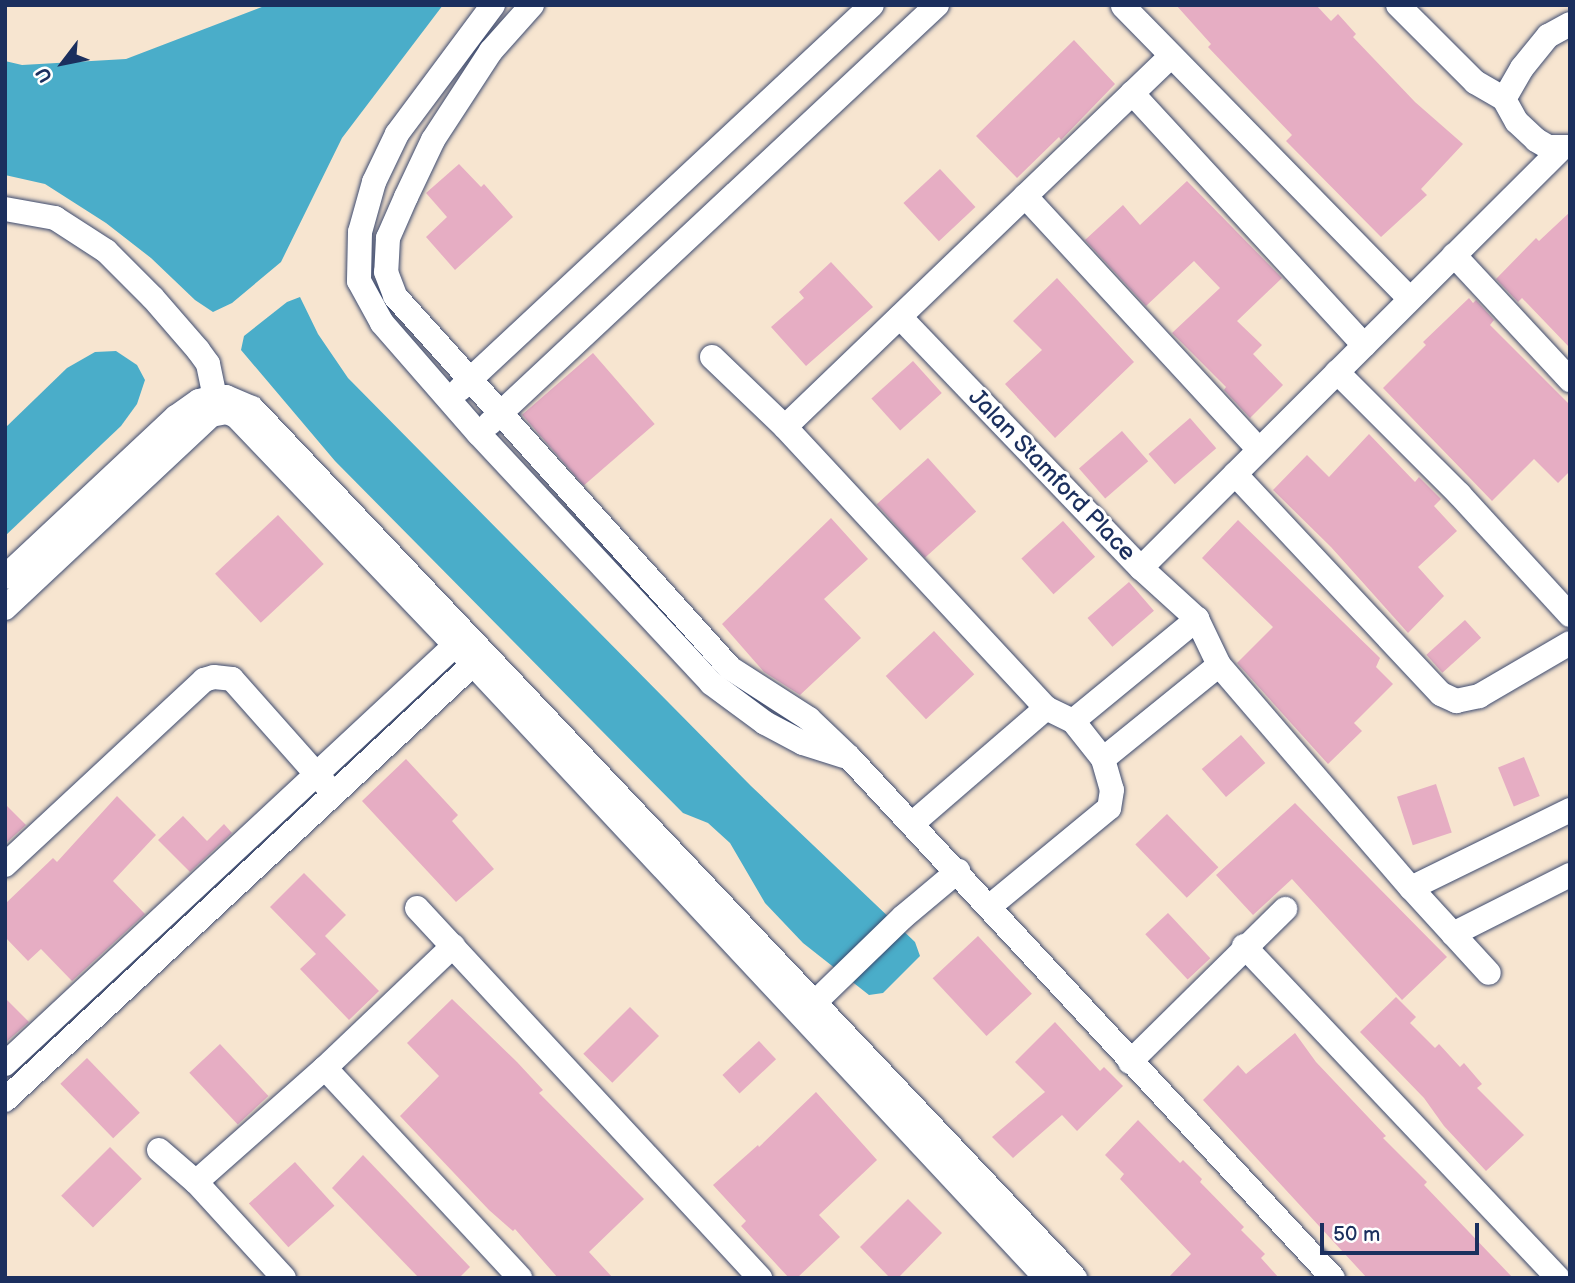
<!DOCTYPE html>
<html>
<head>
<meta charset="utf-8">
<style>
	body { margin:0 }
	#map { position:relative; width:1575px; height:1283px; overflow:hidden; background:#f7e5d0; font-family:"Balsamiq Sans",sans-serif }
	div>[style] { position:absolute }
	.water>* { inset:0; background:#4aadc9 }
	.building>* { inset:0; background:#e6adc3; transform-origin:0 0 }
	.roads { filter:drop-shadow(0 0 2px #3c4a6f) drop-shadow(0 0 2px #3c4a6f) }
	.street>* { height:24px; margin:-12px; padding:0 12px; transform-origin:12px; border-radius:12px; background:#fff }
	span { translate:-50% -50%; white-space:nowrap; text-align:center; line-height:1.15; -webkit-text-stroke:6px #fff; paint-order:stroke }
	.street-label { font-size:24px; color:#1b2f5e }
	.frame { position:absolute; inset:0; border:7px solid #1b2f5e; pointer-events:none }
	.north { position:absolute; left:28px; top:28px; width:70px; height:70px; -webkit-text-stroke:5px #fff; paint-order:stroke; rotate:238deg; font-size:19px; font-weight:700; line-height:28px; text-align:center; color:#1b2f5e }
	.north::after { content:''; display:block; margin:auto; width:24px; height:32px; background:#1b2f5e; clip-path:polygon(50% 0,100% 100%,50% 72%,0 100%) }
	.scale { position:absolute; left:1320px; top:1223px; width:159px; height:32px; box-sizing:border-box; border:4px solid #1b2f5e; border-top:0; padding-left:9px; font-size:21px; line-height:24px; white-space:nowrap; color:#1b2f5e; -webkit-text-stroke:5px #fff; paint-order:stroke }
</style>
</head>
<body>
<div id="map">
	<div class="water">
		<div style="clip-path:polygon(267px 5px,443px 5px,342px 138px,281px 262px,232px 303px,213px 312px,195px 300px,151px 258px,106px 223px,45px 184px,5px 175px,5px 61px,22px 65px,126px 59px)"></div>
		<div style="clip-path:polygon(300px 297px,318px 334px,348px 378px,751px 786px,915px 942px,920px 956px,883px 993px,869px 995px,803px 943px,765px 903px,730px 843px,708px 823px,683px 813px,335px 461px,241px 350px,244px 336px,287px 302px)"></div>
		<div style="clip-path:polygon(116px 351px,137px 365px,145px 380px,137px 404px,121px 426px,5px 536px,5px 428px,67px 368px,95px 352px)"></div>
	</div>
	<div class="building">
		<div style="clip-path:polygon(1176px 5px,1316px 5px,1331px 21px,1338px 14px,1356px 34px,1353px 37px,1415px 102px,1463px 144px,1421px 189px,1427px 195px,1381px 237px,1286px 141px,1292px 135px,1208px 47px,1211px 44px)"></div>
		<div style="clip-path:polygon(1074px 40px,1115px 84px,1061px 140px,1059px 137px,1017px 178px,976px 136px)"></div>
		<div style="clip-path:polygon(459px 164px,481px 187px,484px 184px,513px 217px,455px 270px,426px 237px,447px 217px,426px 193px)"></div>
		<div style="left:940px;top:169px;width:52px;height:50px;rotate:47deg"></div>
		<div style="clip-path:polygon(1187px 181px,1282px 278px,1237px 321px,1262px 345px,1253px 354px,1283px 385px,1250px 418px,1224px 390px,1226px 387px,1172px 333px,1220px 288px,1194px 261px,1146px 306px,1085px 240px,1123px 205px,1140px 225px)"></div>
		<div style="clip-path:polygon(1570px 212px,1570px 348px,1522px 298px,1518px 302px,1496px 279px,1536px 238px,1539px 241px)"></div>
		<div style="clip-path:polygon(831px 262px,873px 307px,806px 366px,771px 327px,804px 298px,799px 292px)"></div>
		<div style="clip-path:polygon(1057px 278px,1134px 362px,1055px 438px,1005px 384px,1042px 350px,1013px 321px)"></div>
		<div style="clip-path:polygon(1469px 298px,1473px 303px,1476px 300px,1494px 320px,1490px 325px,1570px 405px,1570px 471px,1558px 483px,1534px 459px,1492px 501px,1383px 388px,1426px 345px,1423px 342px)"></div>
		<div style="left:593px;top:353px;width:94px;height:94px;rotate:49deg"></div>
		<div style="left:913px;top:361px;width:43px;height:56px;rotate:48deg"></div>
		<div style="left:1190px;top:418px;width:40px;height:55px;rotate:49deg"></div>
		<div style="left:1122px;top:431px;width:40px;height:57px;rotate:49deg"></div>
		<div style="clip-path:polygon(1369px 434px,1415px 482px,1419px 477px,1441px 499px,1434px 506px,1457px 531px,1418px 567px,1444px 596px,1408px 633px,1331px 547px,1273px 490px,1307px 455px,1329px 477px)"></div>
		<div style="left:928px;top:458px;width:72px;height:69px;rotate:48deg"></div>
		<div style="left:278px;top:515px;width:67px;height:86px;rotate:47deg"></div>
		<div style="clip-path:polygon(831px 518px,868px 559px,824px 599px,861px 638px,800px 695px,764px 672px,722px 624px)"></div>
		<div style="clip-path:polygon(1238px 520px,1380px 658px,1376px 667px,1393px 684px,1354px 723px,1362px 731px,1328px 764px,1237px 663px,1273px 627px,1202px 558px)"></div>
		<div style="left:1063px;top:521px;width:48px;height:56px;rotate:48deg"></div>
		<div style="left:1129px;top:582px;width:38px;height:55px;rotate:49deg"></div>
		<div style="left:1465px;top:620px;width:24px;height:52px;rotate:48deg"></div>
		<div style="left:934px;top:631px;width:59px;height:66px;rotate:47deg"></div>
		<div style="left:1241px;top:735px;width:37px;height:52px;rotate:49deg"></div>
		<div style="left:1524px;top:757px;width:42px;height:28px;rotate:68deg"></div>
		<div style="clip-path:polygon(406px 759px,458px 815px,452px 821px,494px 869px,456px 902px,362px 801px)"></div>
		<div style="left:1436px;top:784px;width:51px;height:41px;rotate:72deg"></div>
		<div style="clip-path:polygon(117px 796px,156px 835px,113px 881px,145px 914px,72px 981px,41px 949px,28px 961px,5px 937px,5px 904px,53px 858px,57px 862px)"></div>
		<div style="clip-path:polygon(1295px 803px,1447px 957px,1402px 1000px,1292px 879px,1253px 915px,1216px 875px)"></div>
		<div style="clip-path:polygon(5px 804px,26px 825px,5px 844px)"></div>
		<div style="left:1167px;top:814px;width:74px;height:44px;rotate:46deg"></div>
		<div style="clip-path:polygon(183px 816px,207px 841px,224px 824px,232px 833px,190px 872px,158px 840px)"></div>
		<div style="clip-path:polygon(304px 873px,346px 915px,325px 936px,379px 991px,349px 1020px,300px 969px,316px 954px,270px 907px)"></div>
		<div style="left:1168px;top:913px;width:62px;height:31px;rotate:47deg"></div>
		<div style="left:978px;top:936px;width:79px;height:62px;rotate:47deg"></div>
		<div style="clip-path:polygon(1396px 997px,1416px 1017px,1410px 1023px,1435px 1048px,1439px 1044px,1460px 1067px,1464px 1063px,1482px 1084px,1477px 1088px,1524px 1135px,1486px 1171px,1444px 1126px,1424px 1098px,1360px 1032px)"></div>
		<div style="clip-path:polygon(5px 998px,29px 1022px,5px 1043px)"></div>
		<div style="clip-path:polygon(452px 999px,517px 1062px,543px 1090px,539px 1093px,644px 1199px,589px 1252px,613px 1278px,558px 1278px,515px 1229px,513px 1231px,489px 1210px,400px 1116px,439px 1076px,407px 1043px)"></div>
		<div style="left:630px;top:1007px;width:41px;height:66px;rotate:45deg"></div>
		<div style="clip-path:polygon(1055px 1022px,1100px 1071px,1104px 1067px,1123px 1086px,1077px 1131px,1062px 1115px,1013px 1158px,992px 1137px,1045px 1092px,1015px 1062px)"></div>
		<div style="clip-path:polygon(1295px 1033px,1316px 1062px,1386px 1136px,1383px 1138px,1427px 1182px,1424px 1185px,1513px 1278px,1367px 1278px,1203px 1100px,1238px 1065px,1246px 1074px)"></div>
		<div style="left:759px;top:1041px;width:25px;height:50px;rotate:47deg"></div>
		<div style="left:220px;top:1044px;width:71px;height:42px;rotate:47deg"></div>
		<div style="left:87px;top:1058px;width:76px;height:37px;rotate:46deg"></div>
		<div style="clip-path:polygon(816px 1092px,877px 1160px,819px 1215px,840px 1237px,797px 1278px,789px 1278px,741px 1226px,746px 1221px,713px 1185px,758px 1145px,759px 1147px)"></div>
		<div style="clip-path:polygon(1138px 1120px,1180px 1163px,1183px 1160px,1202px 1179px,1200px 1182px,1244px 1227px,1241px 1230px,1265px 1254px,1261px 1258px,1279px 1278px,1168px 1278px,1191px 1254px,1120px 1179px,1124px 1174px,1105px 1155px)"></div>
		<div style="left:110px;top:1147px;width:45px;height:69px;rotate:45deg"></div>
		<div style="clip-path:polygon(363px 1155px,470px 1267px,459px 1278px,419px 1278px,332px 1188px)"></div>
		<div style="left:295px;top:1162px;width:59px;height:62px;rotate:48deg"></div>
		<div style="clip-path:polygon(908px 1199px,942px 1233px,898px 1278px,890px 1278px,860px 1247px)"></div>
	</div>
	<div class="roads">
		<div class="street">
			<div style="left:493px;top:5px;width:161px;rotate:126.7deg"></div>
			<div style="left:397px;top:134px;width:53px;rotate:115.6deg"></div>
			<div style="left:374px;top:182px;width:52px;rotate:105.6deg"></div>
			<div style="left:360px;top:232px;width:49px;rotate:91.2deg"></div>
			<div style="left:359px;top:281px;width:48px;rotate:61.3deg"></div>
			<div style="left:382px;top:323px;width:147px;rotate:48.9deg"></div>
			<div style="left:479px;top:434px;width:340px;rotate:47deg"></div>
			<div style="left:711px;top:683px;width:67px;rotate:36.5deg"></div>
			<div style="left:765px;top:723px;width:43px;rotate:27.8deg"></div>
			<div style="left:803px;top:743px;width:43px;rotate:17.6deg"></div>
			<div style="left:532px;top:5px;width:62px;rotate:131.7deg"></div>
			<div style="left:491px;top:51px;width:106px;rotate:123.1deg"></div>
			<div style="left:433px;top:140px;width:63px;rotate:115.3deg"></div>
			<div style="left:406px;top:197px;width:45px;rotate:113.7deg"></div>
			<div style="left:388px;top:238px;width:34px;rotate:93deg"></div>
			<div style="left:386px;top:272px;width:26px;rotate:69deg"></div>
			<div style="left:395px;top:296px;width:501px;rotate:48deg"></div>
			<div style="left:730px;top:668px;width:94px;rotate:32.8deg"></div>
			<div style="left:809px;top:719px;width:55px;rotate:43.5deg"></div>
			<div style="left:849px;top:757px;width:711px;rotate:47.11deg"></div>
			<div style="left:1398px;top:5px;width:109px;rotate:45deg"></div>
			<div style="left:1475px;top:82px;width:34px;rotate:30deg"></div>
			<div style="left:1123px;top:6px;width:410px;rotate:45.6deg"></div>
			<div style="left:1570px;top:24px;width:25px;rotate:151deg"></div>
			<div style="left:1548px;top:36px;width:41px;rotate:129.1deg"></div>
			<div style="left:1522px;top:68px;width:36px;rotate:120deg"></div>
			<div style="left:1504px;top:99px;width:26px;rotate:61deg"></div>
			<div style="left:1517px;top:122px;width:26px;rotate:43deg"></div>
			<div style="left:1536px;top:140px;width:14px;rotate:30deg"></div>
			<div style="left:1548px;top:147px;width:22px"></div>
			<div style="left:1132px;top:93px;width:343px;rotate:47.4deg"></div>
			<div style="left:1025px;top:196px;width:345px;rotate:47.3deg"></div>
			<div style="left:5px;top:209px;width:51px;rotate:10.2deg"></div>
			<div style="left:55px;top:218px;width:61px;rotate:32.9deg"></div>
			<div style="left:106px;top:251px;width:66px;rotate:45deg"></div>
			<div style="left:153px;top:298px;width:69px;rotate:49.1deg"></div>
			<div style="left:198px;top:350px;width:17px;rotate:54deg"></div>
			<div style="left:208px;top:364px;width:49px;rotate:78.2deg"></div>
			<div style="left:1454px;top:255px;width:171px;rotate:47.1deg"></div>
			<div style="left:900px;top:317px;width:348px;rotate:46.2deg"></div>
			<div style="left:1141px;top:568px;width:76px;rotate:42.3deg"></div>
			<div style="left:1197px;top:619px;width:51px;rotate:64.4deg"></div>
			<div style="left:1219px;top:665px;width:294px;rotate:49.3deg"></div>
			<div style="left:1411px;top:888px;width:115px;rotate:47.5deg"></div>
			<div style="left:712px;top:357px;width:101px;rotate:43.8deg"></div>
			<div style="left:785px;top:427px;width:384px;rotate:47.1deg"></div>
			<div style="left:1046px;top:708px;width:30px;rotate:26deg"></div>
			<div style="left:1073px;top:721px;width:48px;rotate:51.7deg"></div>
			<div style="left:1103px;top:759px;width:32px;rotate:74deg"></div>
			<div style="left:1112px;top:790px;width:18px;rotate:99deg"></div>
			<div style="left:1109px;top:808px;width:154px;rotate:140.5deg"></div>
			<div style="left:1337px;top:372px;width:173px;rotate:45deg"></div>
			<div style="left:1459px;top:494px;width:164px;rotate:47.5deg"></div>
			<div style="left:460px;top:389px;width:563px;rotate:-42.99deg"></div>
			<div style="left:490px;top:423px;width:612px;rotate:-43.08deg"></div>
			<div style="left:785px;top:427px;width:534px;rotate:-43.86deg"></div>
			<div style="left:1235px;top:474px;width:301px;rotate:46.9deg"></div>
			<div style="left:1441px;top:694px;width:17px;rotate:25deg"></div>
			<div style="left:1456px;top:701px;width:24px;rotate:-12deg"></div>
			<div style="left:1479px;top:696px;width:105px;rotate:-30.2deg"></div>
			<div style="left:1141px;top:568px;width:593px;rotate:-44.93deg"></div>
			<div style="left:5px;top:577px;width:234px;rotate:-43.1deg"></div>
			<div style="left:176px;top:417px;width:28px;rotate:-35deg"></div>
			<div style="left:199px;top:401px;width:16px;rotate:-15deg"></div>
			<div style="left:214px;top:397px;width:12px"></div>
			<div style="left:226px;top:397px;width:28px;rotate:23deg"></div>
			<div style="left:252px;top:408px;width:1198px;rotate:46.59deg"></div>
			<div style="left:5px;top:608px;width:282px;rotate:-43.1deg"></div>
			<div style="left:211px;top:415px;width:16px;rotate:-11deg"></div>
			<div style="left:227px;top:412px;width:10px;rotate:24deg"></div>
			<div style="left:236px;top:416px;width:342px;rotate:46.3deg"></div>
			<div style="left:472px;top:663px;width:841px;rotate:46.97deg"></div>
			<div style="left:1073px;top:721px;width:161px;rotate:-39.4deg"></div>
			<div style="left:1103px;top:759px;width:149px;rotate:-39deg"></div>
			<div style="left:913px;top:823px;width:176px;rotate:-40.8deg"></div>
			<div style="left:5px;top:865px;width:272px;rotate:-42.9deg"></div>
			<div style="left:204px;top:680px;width:10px;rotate:-17deg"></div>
			<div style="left:214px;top:677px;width:18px;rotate:6deg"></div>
			<div style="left:232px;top:679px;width:144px;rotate:48.4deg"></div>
			<div style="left:1411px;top:888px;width:177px;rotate:-26.1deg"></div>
			<div style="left:417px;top:908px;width:505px;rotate:47.17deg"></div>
			<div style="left:1453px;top:934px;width:131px;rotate:-26.8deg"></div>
			<div style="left:1244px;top:946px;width:457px;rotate:46.6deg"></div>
			<div style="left:804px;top:1013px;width:138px;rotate:-44.1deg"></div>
			<div style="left:903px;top:917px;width:72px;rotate:-39.9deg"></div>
			<div style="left:1130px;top:1062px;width:218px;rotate:-44.6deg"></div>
			<div style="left:5px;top:1064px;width:630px;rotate:-42.94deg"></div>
			<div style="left:325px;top:1068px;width:287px;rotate:47.1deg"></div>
			<div style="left:5px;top:1100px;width:654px;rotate:-42.96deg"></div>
			<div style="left:159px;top:1150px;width:49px;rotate:40.9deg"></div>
			<div style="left:196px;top:1182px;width:130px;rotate:47.5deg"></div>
			<div style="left:196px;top:1182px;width:172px;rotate:-41.5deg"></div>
			<div style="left:325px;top:1068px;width:177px;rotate:-43.6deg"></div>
		</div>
	</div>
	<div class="street-label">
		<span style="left:1052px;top:475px;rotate:46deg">Jalan Stamford Place</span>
	</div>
	<div class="frame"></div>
	<div class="north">U</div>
	<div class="scale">50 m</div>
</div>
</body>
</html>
